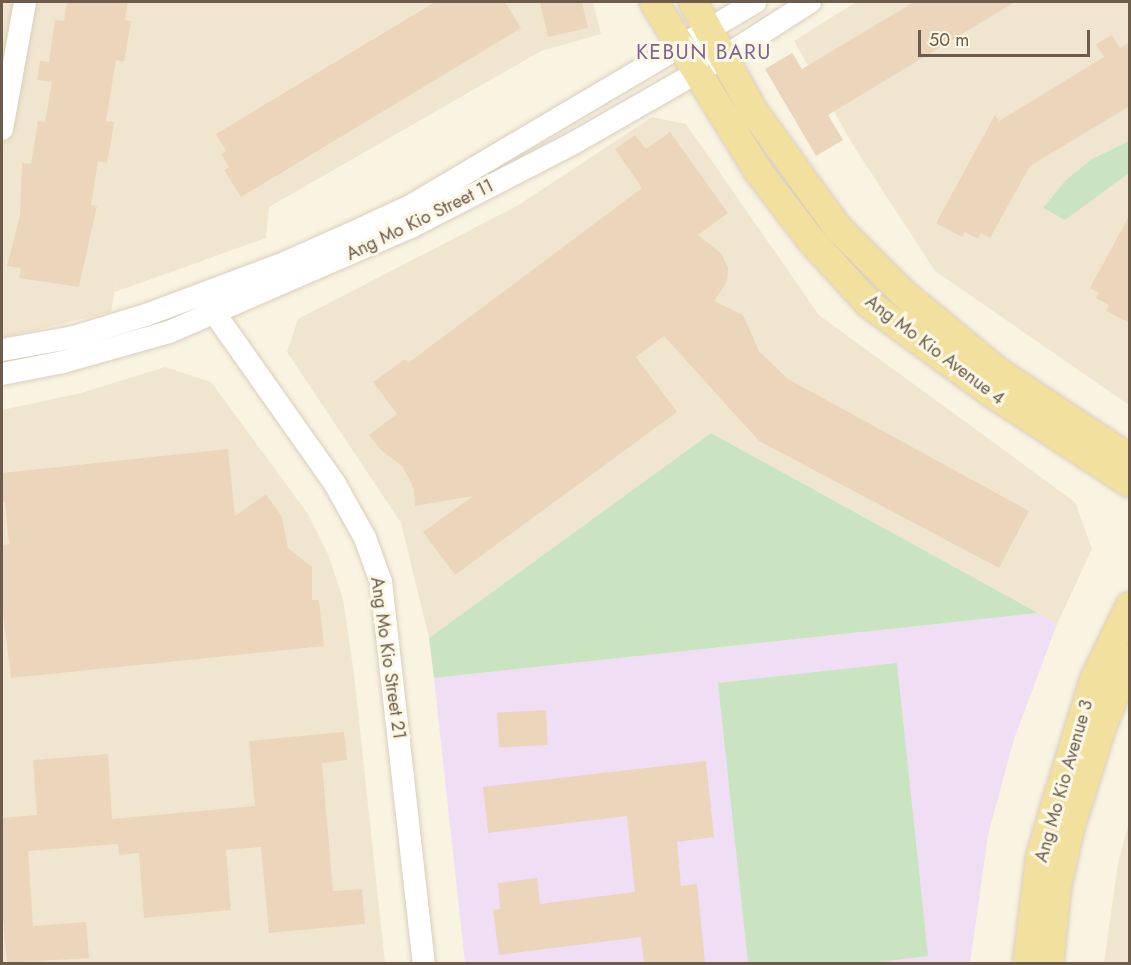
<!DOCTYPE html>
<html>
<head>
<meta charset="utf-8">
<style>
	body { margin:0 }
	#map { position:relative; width:1131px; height:965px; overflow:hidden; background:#f9f3e1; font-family:Jost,sans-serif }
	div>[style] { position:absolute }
	.residential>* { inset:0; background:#f0e6d0 }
	.education>* { inset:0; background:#f0def5 }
	.green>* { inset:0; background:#cae4c1 }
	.building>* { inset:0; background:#ebd6bb; transform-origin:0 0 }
	.roads { filter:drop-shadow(0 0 2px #d9cebc) drop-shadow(0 0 2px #d9cebc) }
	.minor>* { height:22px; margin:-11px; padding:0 11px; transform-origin:11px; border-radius:11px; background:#fff }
	.major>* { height:28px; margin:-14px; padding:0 14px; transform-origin:14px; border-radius:14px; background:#f2e09f }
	span { translate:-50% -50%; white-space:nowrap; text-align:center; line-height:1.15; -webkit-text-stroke:6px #fdf7e6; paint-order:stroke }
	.street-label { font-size:18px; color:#6d5c4b }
	.quarter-label { font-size:21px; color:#83638a; letter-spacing:1.5px }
	.frame { position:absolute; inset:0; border:3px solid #6d5c4b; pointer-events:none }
	.scale { position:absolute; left:918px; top:30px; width:172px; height:27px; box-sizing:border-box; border:3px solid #6d5c4b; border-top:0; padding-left:8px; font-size:18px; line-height:21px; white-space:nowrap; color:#6d5c4b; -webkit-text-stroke:4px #fdf7e6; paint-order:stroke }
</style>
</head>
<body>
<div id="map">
	<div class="residential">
		<div style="clip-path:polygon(2px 2px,593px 2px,601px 34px,541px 51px,269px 207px,266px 238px,115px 292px,117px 277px,111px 312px,2px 338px)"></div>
		<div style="clip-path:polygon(856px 2px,1129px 2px,1129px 405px,935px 271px,853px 145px,794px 41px)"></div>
		<div style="clip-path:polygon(652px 117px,686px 124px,819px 315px,1075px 502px,1092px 549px,1057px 624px,711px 433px,429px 638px,401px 523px,287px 352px,298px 319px,517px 206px)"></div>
		<div style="clip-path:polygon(165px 367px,211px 382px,308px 514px,328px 554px,343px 599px,354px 674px,385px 963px,2px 963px,2px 410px,81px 393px)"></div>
		<div style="clip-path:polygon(1129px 823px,1129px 963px,1104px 963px,1118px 863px)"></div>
	</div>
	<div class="education">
		<div style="clip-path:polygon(1038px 613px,1057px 624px,1014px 739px,988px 835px,970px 963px,465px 963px,434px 678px)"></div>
	</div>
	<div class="green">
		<div style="clip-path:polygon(1129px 141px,1129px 173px,1065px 220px,1043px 208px,1066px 180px,1092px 159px)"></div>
		<div style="clip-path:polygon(711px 433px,1038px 613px,434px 678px,429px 638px)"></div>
		<div style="clip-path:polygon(897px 663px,928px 956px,863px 964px,748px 963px,718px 683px)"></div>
	</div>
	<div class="building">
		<div style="clip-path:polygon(67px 2px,128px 2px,125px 20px,131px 21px,124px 62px,116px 60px,106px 121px,114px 122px,111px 143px,107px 163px,98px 161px,91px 205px,97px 206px,79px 287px,19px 278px,21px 268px,7px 266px,20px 215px,22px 163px,31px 164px,38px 121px,45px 122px,52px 82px,37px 80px,40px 61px,49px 62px,55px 20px,64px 21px)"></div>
		<div style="clip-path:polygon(435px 2px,505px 2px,521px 28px,241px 197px,224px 170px,229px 167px,221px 154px,226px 151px,216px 134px)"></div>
		<div style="clip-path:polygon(540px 2px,582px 2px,588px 28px,548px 37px)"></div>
		<div style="clip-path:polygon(914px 2px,1015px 2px,828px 115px,843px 140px,816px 156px,765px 69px,792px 53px,802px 69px)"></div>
		<div style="clip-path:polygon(1112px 35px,1120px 48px,1130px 42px,1130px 106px,1030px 166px,990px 238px,981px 233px,978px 239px,965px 232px,962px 237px,936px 223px,995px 115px,999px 121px,1104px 57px,1096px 44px)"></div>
		<div style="clip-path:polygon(670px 132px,728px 213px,698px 235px,722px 254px,728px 268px,727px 282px,714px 301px,743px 315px,759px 351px,788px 379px,1029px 511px,999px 568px,759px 441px,664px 336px,636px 357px,677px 412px,455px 575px,423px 532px,473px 496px,415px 506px,414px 489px,403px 467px,381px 450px,369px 435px,397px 414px,373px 382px,405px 359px,408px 363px,642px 188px,615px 149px,635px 135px,646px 149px)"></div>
		<div style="clip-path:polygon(1130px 214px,1130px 323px,1106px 311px,1109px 305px,1096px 298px,1099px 293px,1090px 288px)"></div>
		<div style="clip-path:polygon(228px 449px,235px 516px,266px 494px,282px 517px,288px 548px,312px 567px,312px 600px,319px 600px,324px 646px,11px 678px,2px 604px,2px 545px,9px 544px,5px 502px,2px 503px,2px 473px)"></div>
		<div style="left:546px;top:710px;width:35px;height:49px;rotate:87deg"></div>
		<div style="clip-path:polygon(344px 732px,347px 760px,322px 763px,333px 891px,362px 889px,365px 924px,269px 933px,261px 847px,226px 850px,231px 910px,144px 918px,139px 853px,119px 855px,118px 844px,28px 851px,33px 926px,86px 922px,89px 958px,7px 963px,2px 909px,2px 818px,37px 815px,33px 760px,108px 754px,112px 819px,255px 806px,249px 741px)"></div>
		<div style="clip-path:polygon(706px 761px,714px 837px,677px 842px,681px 886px,697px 884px,705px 963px,644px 963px,641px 937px,499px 955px,493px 910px,500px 909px,498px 883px,537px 878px,540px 904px,635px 892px,627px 816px,488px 833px,483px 787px)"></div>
	</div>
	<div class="roads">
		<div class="minor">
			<div style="left:2px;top:129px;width:129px;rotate:-79.7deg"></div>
			<div style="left:206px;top:301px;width:224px;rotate:54.8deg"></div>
			<div style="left:335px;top:484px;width:62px;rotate:60.9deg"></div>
			<div style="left:365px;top:538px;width:47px;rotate:70deg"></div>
			<div style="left:381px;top:582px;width:384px;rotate:83.6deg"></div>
			<div style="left:2px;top:350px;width:73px;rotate:-10.2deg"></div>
			<div style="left:74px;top:337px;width:75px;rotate:-17deg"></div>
			<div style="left:146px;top:315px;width:143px;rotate:-20.5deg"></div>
			<div style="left:280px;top:265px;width:91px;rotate:-24deg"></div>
			<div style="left:363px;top:228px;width:54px;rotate:-25.1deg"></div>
			<div style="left:412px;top:205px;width:399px;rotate:-30.6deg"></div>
			<div style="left:2px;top:374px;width:62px;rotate:-11.1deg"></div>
			<div style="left:63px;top:362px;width:110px;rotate:-15.8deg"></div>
			<div style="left:169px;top:332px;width:264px;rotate:-23.5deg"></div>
			<div style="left:411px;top:227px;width:181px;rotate:-27.3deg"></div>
			<div style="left:572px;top:144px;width:175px;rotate:-29.8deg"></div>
			<div style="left:724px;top:57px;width:102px;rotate:-32.6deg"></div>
		</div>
		<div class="major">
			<div style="left:654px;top:2px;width:198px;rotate:58.4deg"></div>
			<div style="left:758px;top:171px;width:87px;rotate:52.5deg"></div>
			<div style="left:811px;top:240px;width:86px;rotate:47.8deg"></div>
			<div style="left:869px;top:304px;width:153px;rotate:36deg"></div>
			<div style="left:993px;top:394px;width:163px;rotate:33deg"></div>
			<div style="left:693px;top:2px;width:126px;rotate:61deg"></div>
			<div style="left:754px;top:112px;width:143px;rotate:54.1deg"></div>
			<div style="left:838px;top:228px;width:93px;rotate:45deg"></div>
			<div style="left:904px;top:294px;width:121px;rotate:39.6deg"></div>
			<div style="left:997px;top:371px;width:159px;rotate:33.5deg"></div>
			<div style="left:1027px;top:964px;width:107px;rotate:-83deg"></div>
			<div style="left:1040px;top:858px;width:50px;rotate:-73.7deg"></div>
			<div style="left:1054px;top:810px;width:136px;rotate:-72.9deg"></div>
			<div style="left:1094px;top:680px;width:82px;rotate:-64.1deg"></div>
			<div style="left:1049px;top:964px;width:77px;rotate:-84.1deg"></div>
			<div style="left:1057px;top:887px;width:56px;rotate:-77.7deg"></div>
			<div style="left:1069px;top:832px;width:108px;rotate:-72.7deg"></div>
			<div style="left:1101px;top:729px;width:77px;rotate:-67.8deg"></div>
		</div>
	</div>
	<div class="street-label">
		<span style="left:420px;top:220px;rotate:-26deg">Ang Mo Kio Street 11</span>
		<span style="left:935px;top:350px;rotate:37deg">Ang Mo Kio Avenue 4</span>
		<span style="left:388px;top:658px;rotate:82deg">Ang Mo Kio Street 21</span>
		<span style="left:1064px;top:781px;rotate:-74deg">Ang Mo Kio Avenue 3</span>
	</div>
	<div class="quarter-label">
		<span style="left:704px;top:52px">KEBUN BARU</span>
	</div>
	<div class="frame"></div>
	<div class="scale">50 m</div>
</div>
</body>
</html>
